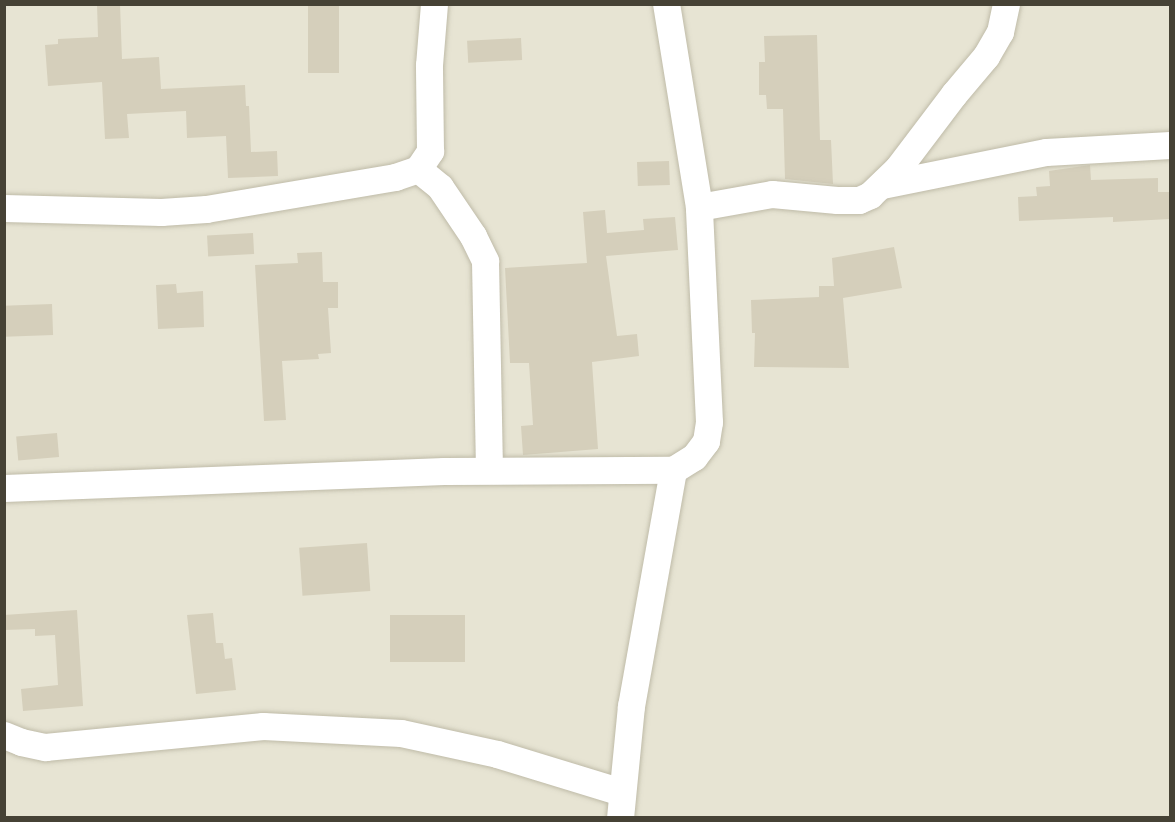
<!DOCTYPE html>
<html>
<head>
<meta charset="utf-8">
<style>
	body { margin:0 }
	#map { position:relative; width:1175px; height:822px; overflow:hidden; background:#f3f1e6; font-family:"Work Sans",sans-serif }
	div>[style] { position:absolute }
	.residential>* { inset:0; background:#e7e4d3; transform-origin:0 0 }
	.building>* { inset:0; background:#d5cfbb; transform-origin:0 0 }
	.roads { filter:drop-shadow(0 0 2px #bfbba8) drop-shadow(0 0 2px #bfbba8) }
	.minor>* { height:27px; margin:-13.5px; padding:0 13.5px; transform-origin:13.5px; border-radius:13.5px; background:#fff }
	span { translate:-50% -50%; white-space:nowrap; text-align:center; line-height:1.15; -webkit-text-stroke:6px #fff; paint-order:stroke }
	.frame { position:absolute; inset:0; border:6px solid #464235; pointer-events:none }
</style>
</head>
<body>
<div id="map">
	<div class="residential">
		<div style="left:5px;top:5px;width:1165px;height:812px"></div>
	</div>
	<div class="building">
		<div style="clip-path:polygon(97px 4px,120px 4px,122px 59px,159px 57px,161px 89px,245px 85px,246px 106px,249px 106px,251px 152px,277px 151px,278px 176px,228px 178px,226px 136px,187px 138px,186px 111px,127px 114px,129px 138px,105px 139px,102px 82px,48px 86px,45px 45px,58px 44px,58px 39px,98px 37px)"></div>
		<div style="left:308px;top:4px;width:31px;height:69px"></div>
		<div style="clip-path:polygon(817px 35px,820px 140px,831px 140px,833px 184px,785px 179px,783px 109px,767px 109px,766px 95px,759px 95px,759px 62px,765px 62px,764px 36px)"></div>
		<div style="left:521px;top:38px;width:22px;height:54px;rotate:87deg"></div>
		<div style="left:669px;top:161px;width:24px;height:32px;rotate:88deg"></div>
		<div style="clip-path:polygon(1090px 165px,1091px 180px,1158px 178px,1158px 192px,1170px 192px,1170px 219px,1113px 222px,1113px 217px,1019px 221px,1018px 197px,1037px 196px,1036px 187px,1050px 186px,1049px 171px)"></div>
		<div style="clip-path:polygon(605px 210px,607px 233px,644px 230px,643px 219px,675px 217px,678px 250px,606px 256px,617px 336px,637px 334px,639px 356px,592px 362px,598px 449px,523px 455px,521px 426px,533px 425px,529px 363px,510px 363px,505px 268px,587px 263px,583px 212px)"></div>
		<div style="left:253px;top:233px;width:21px;height:46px;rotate:87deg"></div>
		<div style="clip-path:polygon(894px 247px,902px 288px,843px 298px,849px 368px,754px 367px,755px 333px,752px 333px,751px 300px,819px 297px,819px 286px,834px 286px,832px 258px)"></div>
		<div style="clip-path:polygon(322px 252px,323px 282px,338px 282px,338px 308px,328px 308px,331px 353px,318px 354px,319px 359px,282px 361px,286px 420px,264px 421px,255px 265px,298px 263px,297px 253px)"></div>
		<div style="clip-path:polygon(176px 284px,177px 293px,203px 291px,204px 327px,158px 329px,156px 285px)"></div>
		<div style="left:52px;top:304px;width:31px;height:48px;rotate:88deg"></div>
		<div style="left:57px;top:433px;width:24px;height:41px;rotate:85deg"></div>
		<div style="left:367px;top:543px;width:48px;height:68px;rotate:86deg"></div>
		<div style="clip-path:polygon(77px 610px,83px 706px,23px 711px,21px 689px,58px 685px,55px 635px,35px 636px,35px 629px,4px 630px,4px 615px)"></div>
		<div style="clip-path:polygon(213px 613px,216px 643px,223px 643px,225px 659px,232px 658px,236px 690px,196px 694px,187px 615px)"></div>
		<div style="left:390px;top:615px;width:75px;height:47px"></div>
	</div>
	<div class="roads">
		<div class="minor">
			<div style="left:418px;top:169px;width:28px;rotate:39deg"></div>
			<div style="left:440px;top:187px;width:59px;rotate:56deg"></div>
			<div style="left:473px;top:236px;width:28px;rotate:64deg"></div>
			<div style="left:485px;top:261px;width:209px;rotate:88.9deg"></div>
			<div style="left:882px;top:185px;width:167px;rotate:-11.4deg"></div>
			<div style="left:1046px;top:152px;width:124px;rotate:-3.2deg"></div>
			<div style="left:699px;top:207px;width:74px;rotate:-10.1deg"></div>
			<div style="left:772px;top:194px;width:65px;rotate:5.3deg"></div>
			<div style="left:837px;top:200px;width:22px"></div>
			<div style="left:859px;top:200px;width:12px;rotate:-24deg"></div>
			<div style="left:870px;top:195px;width:39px;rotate:-44deg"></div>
			<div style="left:898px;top:168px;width:93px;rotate:-52.9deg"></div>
			<div style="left:954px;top:94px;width:50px;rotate:-49.9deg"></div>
			<div style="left:986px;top:56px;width:28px;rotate:-60deg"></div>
			<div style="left:1000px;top:32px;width:29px;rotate:-78deg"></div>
			<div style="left:4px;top:208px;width:157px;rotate:1.5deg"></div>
			<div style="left:161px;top:212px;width:45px;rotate:-3.8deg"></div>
			<div style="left:206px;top:209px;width:192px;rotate:-9.6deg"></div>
			<div style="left:395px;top:177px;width:24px;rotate:-19deg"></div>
			<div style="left:418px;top:169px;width:22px;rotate:-56deg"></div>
			<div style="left:430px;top:151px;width:86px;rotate:-90.7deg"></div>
			<div style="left:429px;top:65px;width:61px;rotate:-85.3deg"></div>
			<div style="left:4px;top:488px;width:440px;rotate:-2.2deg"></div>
			<div style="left:444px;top:471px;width:229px;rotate:-0.3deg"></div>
			<div style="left:673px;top:470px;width:25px;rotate:-32deg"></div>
			<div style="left:694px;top:457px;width:20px;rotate:-53deg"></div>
			<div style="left:706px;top:441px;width:19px;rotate:-81deg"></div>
			<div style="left:709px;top:422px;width:215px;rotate:-92.7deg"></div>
			<div style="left:699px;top:207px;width:206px;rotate:-99.2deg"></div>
			<div style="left:4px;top:735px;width:18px;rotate:22deg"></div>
			<div style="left:21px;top:742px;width:25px;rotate:12deg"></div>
			<div style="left:45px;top:747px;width:219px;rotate:-5.5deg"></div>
			<div style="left:263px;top:726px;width:138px;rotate:2.9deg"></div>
			<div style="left:401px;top:733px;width:98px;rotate:12.3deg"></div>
			<div style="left:497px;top:754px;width:130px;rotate:17deg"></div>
			<div style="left:620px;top:818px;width:113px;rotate:-84.4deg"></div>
			<div style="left:631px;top:706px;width:240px;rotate:-79.9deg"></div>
		</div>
	</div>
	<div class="frame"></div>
</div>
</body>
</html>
